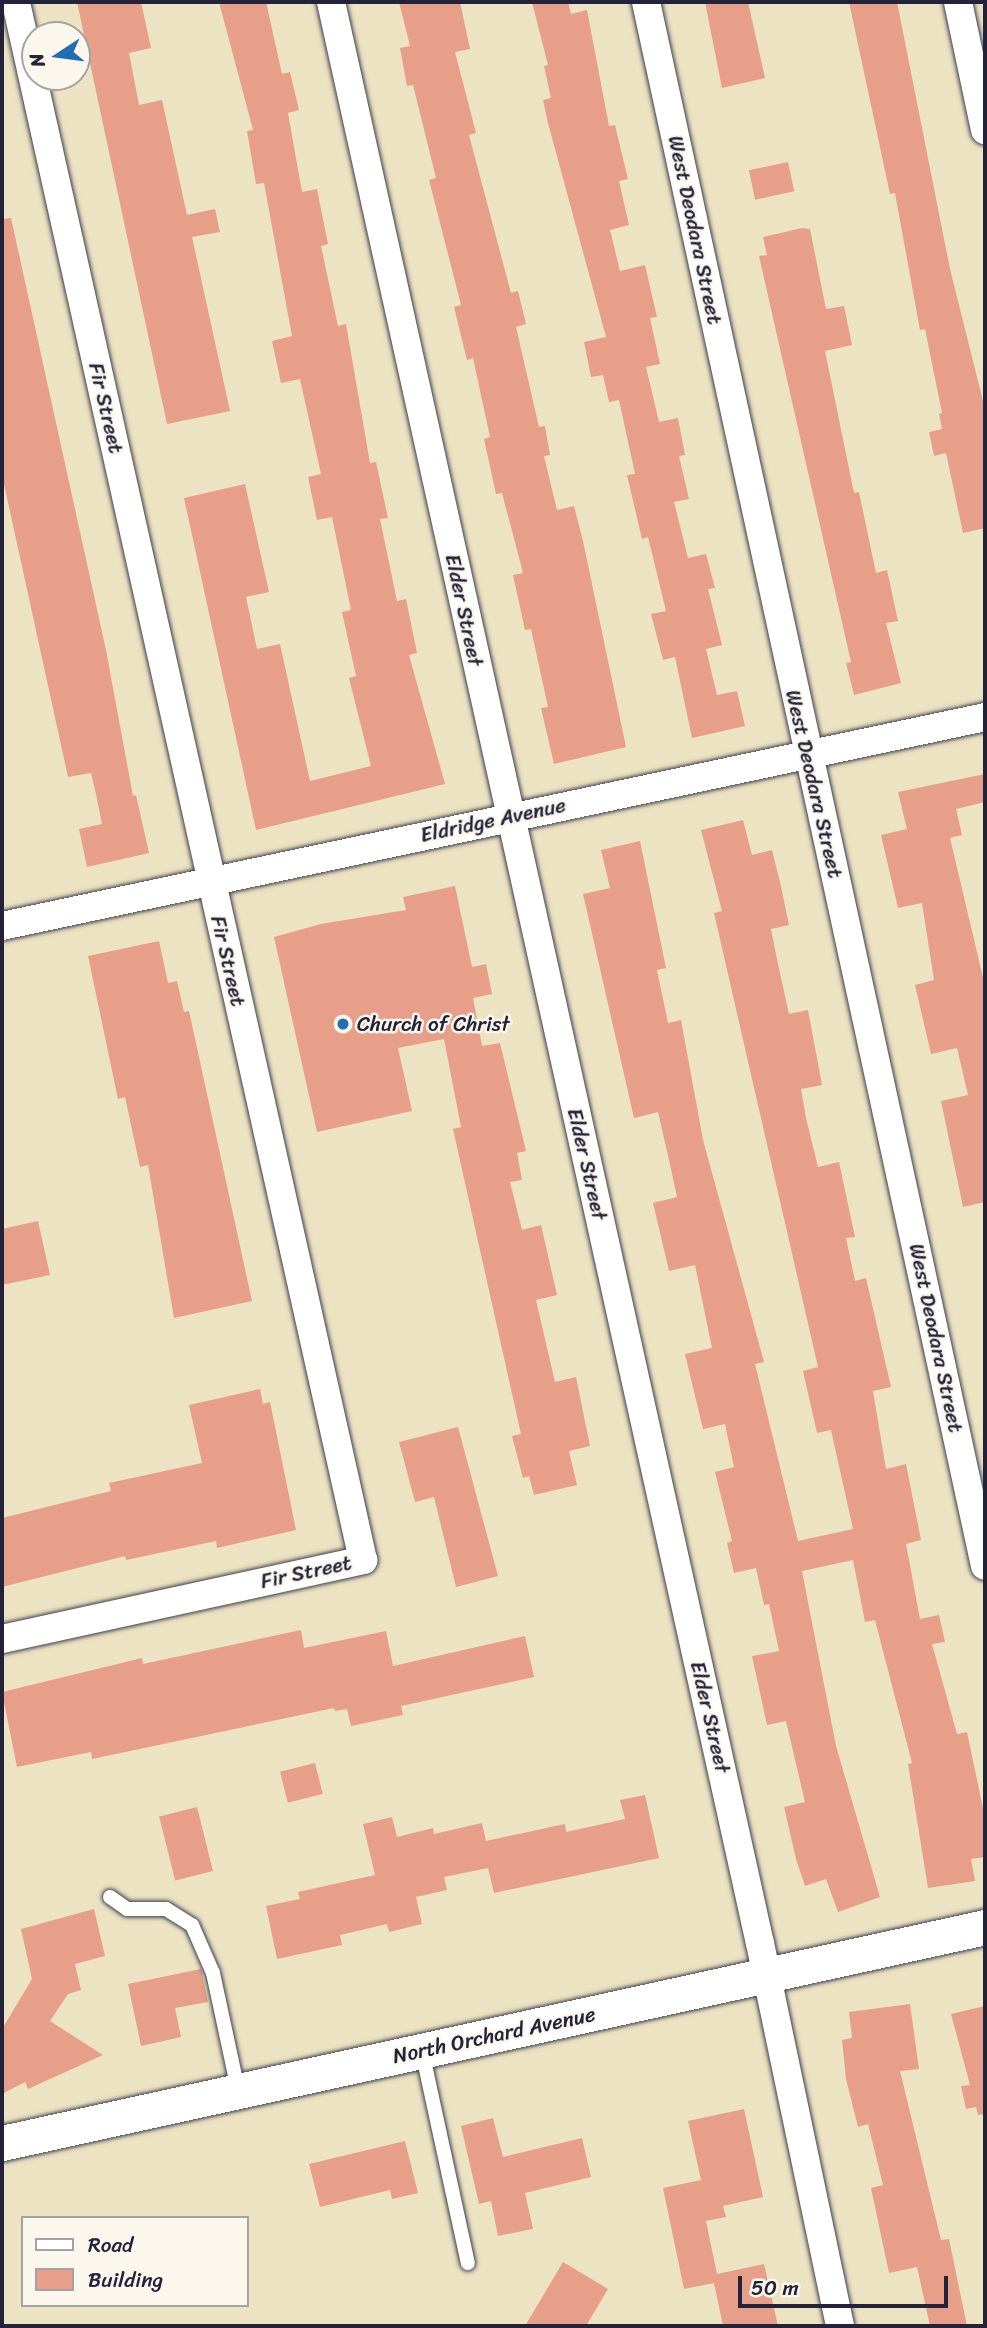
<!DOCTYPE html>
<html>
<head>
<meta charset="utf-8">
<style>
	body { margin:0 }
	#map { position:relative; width:987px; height:2328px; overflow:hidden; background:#ece3c2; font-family:Sriracha,sans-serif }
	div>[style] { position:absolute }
	.building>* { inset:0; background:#e79f89; transform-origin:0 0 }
	.roads { filter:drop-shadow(0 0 2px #403f4f) drop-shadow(0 0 2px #403f4f) }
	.service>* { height:14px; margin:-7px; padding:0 7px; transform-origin:7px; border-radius:7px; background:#fff }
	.minor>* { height:28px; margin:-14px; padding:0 14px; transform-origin:14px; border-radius:14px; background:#fff }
	.tertiary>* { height:35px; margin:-17.5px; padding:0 17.5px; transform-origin:17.5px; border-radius:17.5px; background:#fff }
	.dots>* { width:19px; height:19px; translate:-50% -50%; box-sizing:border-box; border:4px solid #fbf7ec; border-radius:50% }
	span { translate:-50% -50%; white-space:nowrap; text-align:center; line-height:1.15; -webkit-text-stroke:5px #fbf7ec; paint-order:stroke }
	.street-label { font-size:21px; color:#22223b }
	.poi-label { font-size:21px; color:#22223b }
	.left { translate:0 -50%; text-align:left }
	.frame { position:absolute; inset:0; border:4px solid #22223b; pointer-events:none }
	.legend { position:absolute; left:21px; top:2216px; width:228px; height:91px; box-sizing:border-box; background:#fbf7ec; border:2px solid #a4a2a5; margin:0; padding:9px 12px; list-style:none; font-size:21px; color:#22223b }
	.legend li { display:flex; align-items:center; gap:14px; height:35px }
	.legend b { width:35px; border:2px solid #a4a2a5 }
	.north { position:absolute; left:21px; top:21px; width:70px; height:70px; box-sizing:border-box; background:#fbf7ec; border:2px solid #a4a2a5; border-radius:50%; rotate:257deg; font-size:19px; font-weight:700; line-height:28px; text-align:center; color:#22223b }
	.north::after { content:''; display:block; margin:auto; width:24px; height:32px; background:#1f6fb2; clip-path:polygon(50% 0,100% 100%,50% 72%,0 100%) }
	.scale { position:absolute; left:738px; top:2276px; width:210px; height:32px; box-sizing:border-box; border:4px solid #22223b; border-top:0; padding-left:9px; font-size:21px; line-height:24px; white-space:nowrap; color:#22223b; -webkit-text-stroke:5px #fbf7ec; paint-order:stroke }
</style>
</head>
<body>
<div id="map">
	<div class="building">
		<div style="clip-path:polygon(77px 2px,141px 2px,151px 48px,129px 53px,139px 105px,162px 100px,187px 215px,215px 209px,220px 232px,192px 237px,230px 411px,167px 424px)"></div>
		<div style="clip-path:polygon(219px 2px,266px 2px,282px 74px,290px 72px,299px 110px,288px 113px,302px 192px,317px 189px,328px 244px,321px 246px,338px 326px,346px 324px,370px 463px,376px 462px,388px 518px,380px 519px,397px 601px,406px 599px,417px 653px,409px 655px,445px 784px,256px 830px,184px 498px,245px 484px,269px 592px,246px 597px,257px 649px,280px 644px,310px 781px,371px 766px,349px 678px,356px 676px,342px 612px,351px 610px,332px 517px,317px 520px,308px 477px,321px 474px,300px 379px,281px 383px,272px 341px,292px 336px,264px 183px,256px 184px,247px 131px,253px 130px)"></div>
		<div style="clip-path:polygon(399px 2px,460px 2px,470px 49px,455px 52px,476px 133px,469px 135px,511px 293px,518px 291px,526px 324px,516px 327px,539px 427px,545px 426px,550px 455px,544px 456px,557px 510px,574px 506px,583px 541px,626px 747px,554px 764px,541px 708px,548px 707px,531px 629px,525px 630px,513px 575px,523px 573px,502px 493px,496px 494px,484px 439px,490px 437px,473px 358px,467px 360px,454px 307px,461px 305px,429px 180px,436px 178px,413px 85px,407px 86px,400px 48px,410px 46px)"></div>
		<div style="clip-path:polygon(532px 2px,568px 2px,571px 14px,587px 10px,609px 126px,615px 125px,628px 179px,619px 181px,629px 225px,610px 230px,620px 271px,645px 265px,657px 317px,650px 318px,660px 364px,646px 367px,659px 422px,678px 418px,685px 455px,679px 456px,689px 499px,674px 502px,688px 558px,706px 554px,715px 588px,708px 589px,722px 645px,706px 649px,717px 695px,737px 691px,745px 726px,692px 738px,675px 657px,663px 660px,651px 614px,666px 611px,648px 537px,642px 539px,627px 475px,635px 474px,619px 400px,609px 402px,603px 375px,591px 377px,584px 342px,606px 337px,548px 123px,543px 100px,551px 98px,544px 66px,548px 65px)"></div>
		<div style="clip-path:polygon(705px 2px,748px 2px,765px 78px,722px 88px)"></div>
		<div style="clip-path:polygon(849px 2px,897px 2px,950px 269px,985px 409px,985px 528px,963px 533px,946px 453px,934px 456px,929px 432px,942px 429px,939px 414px,942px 413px,925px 329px,920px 330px,895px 193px,890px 194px)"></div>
		<div style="left:788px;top:162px;width:30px;height:40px;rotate:78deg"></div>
		<div style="clip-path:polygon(11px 218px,106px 650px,133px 796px,136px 795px,149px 853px,87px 867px,79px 829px,102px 824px,96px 794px,91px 773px,68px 777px,2px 475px,2px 219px)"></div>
		<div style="clip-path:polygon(802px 228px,810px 229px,826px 309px,844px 306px,852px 345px,825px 351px,854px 493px,859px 492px,876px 573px,887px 570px,898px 621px,886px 623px,901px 683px,854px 695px,846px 663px,851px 662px,759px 256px,767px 255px,763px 237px)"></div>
		<div style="clip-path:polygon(985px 774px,985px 802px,956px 809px,962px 835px,950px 838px,985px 986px,985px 1202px,963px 1207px,941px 1101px,968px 1095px,957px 1048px,931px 1054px,915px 985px,934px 980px,922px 903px,898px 908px,881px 835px,907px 829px,898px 792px)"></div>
		<div style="clip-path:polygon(743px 820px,752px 855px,772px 850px,780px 882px,789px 925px,771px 929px,778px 964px,789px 1014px,808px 1010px,822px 1085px,801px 1089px,806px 1118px,818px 1167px,839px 1162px,855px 1237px,846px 1238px,855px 1281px,866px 1278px,891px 1387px,873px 1391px,886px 1469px,906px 1464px,921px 1540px,906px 1544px,920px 1619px,939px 1615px,945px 1642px,932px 1644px,957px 1734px,967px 1732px,985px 1818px,985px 1857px,971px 1859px,975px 1881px,928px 1888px,908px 1764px,912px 1763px,875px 1620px,865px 1622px,853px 1560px,802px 1571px,836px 1746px,880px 1897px,838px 1912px,826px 1879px,805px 1886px,796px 1859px,784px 1807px,805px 1802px,786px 1721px,767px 1725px,752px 1656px,779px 1651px,769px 1604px,764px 1605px,756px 1568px,734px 1573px,727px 1543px,732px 1541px,715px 1472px,734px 1467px,725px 1424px,703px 1429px,685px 1354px,712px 1348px,695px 1265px,669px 1271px,653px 1203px,677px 1197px,669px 1160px,658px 1112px,634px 1118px,583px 894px,610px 888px,601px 850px,640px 841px,666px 968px,657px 970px,668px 1023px,681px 1020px,703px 1140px,764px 1362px,755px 1364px,798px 1541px,853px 1529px,831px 1430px,817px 1433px,803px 1371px,818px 1367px,714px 913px,722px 911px,701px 830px)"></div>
		<div style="clip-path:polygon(455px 886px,472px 967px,486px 964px,492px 994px,473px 998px,482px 1046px,500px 1043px,526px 1151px,517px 1153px,522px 1180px,510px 1182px,522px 1230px,541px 1225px,557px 1295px,536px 1300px,555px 1382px,576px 1377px,590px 1446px,569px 1451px,577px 1485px,534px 1495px,529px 1476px,523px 1478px,512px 1436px,521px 1434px,453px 1129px,461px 1127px,444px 1039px,398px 1048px,412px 1111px,317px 1132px,274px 937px,321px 924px,406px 910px,403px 897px)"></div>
		<div style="clip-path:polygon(159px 941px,168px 983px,177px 981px,184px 1012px,189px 1011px,252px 1301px,174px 1318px,148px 1165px,140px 1167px,125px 1097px,118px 1099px,88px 956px)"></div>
		<div style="clip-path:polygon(38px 1221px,50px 1275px,2px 1285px,2px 1229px)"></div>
		<div style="clip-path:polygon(260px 1389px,263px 1404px,270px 1402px,296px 1530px,217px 1548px,216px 1541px,126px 1560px,125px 1556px,2px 1587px,2px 1518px,111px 1491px,109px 1483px,202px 1463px,189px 1405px)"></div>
		<div style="clip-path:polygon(458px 1427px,498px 1576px,456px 1587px,434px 1497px,415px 1502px,399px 1442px)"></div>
		<div style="clip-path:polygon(301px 1630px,304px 1648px,386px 1631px,393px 1666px,525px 1636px,534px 1677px,401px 1706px,403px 1715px,351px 1726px,347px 1709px,335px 1711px,334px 1708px,92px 1759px,91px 1752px,17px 1767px,2px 1692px,142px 1658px,143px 1664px)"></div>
		<div style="left:315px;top:1763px;width:32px;height:36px;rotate:76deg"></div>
		<div style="clip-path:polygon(645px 1795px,659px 1858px,494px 1893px,488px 1868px,444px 1877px,447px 1890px,416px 1897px,422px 1924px,389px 1932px,387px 1924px,340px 1935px,342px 1945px,277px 1959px,266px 1906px,300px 1899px,298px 1892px,375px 1875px,363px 1824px,392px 1817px,397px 1837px,433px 1828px,434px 1834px,482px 1823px,486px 1841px,565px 1824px,566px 1832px,625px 1819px,620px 1800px)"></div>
		<div style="left:197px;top:1807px;width:66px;height:39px;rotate:76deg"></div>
		<div style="clip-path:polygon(94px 1909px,105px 1956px,75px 1964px,81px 1990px,68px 1994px,50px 2021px,103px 2055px,28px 2089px,25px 2082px,2px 2094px,2px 2029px,32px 1979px,21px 1929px)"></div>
		<div style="clip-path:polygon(201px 1969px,208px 2002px,175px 2008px,181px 2037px,141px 2046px,128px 1984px)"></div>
		<div style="clip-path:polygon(910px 2004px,919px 2069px,900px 2071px,941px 2240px,949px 2239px,967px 2326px,930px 2326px,917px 2267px,889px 2273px,871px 2188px,883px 2185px,868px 2124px,858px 2127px,846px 2079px,842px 2040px,852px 2038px,849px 2012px)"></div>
		<div style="clip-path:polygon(985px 2006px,985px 2114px,978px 2115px,976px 2107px,966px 2109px,961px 2086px,970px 2085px,951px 2014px)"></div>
		<div style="clip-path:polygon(744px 2109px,763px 2197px,723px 2206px,726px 2217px,706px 2221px,717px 2274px,764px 2264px,778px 2326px,723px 2326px,714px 2283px,684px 2289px,663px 2188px,701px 2180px,688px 2121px)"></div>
		<div style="clip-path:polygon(493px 2118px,503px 2157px,582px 2138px,591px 2177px,525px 2193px,533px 2229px,498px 2236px,491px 2201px,479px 2204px,461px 2126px)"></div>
		<div style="clip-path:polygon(405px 2141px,418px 2193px,392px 2199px,390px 2190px,320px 2207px,309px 2164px)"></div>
		<div style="clip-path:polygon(563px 2262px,608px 2289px,586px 2326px,525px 2326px)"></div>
	</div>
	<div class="roads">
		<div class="service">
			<div style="left:110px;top:1897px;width:21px;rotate:35deg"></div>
			<div style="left:127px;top:1909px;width:39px"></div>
			<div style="left:166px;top:1909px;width:31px;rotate:32deg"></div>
			<div style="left:192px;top:1925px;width:52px;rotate:66.4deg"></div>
			<div style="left:213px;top:1973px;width:120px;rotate:77.9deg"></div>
			<div style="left:422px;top:2051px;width:217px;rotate:77.8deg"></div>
		</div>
		<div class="minor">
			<div style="left:331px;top:2px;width:1988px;rotate:77.54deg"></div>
			<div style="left:760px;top:1943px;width:391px;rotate:78.2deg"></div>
			<div style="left:646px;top:2px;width:1600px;rotate:77.77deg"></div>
			<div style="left:958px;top:2px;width:131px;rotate:78.1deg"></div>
			<div style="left:2px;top:926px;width:1005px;rotate:-12deg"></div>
			<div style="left:2px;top:1639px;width:370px;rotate:-12.3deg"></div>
			<div style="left:363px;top:1560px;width:1596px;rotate:-102.56deg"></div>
		</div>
		<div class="tertiary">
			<div style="left:2px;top:2143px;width:1006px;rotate:-12.39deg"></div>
		</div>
	</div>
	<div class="dots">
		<div style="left:343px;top:1024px;background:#1f6fb2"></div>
	</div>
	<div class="street-label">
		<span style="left:695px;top:230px;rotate:78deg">West Deodara Street</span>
		<span style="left:106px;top:408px;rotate:77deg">Fir Street</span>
		<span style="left:464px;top:610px;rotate:78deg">Elder Street</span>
		<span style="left:814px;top:784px;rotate:77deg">West Deodara Street</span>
		<span style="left:493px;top:820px;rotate:-12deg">Eldridge Avenue</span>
		<span style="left:228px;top:961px;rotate:77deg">Fir Street</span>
		<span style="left:587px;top:1164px;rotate:77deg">Elder Street</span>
		<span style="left:936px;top:1338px;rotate:78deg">West Deodara Street</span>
		<span style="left:306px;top:1572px;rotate:-12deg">Fir Street</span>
		<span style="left:710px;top:1717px;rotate:77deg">Elder Street</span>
		<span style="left:494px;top:2035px;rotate:-12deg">North Orchard Avenue</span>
	</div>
	<div class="poi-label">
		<span class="left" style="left:357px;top:1024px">Church of Christ</span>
	</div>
	<div class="frame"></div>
	<ul class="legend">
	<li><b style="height:9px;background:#fff"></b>Road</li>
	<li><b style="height:19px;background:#e79f89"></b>Building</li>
	</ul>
	<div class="north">N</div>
	<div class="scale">50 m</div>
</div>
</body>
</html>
